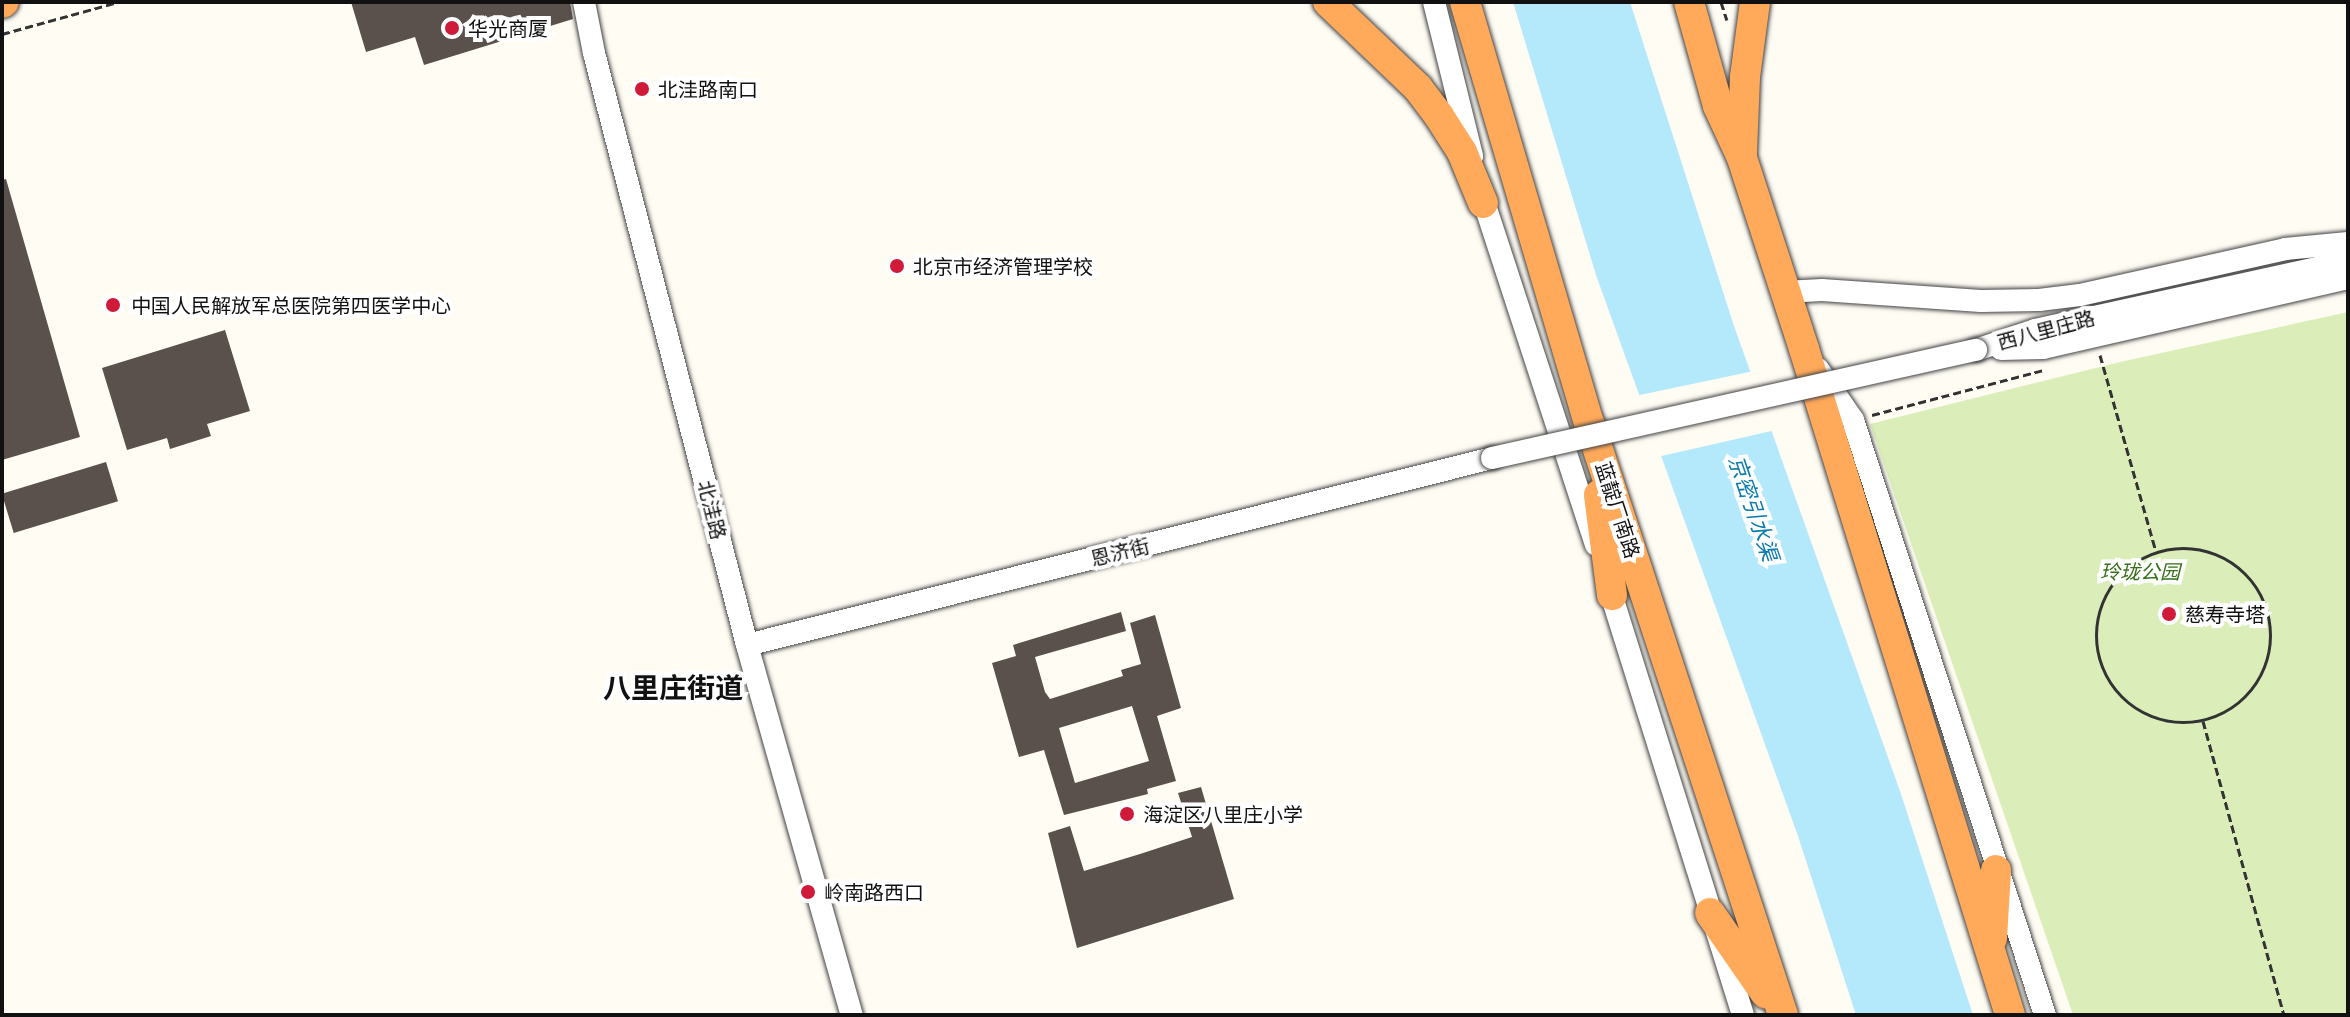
<!DOCTYPE html>
<html>
<head>
<meta charset="utf-8">
<style>
	body { margin:0 }
	#map { position:relative; width:2350px; height:1017px; overflow:hidden; background:#fffcf4; font-family:"Noto Serif","Noto Sans SC",serif }
	div>[style] { position:absolute }
	.green>* { inset:0; background:#dbeeb9 }
	.water>* { inset:0; background:#b4e9fc }
	.pier>* { inset:0; background:#fffcf4 }
	.building>* { inset:0; background:#5a504c; transform-origin:0 0 }
	.path>* { height:3px; margin-top:-1.5px; transform-origin:0; background:repeating-linear-gradient(90deg,#333 0 8px,transparent 0 12px) }
	.path>.ring { margin:-1.5px; padding:0; box-sizing:content-box; background:none; border:3px solid #333; border-radius:50% }
	.roads { filter:drop-shadow(0 0 2px #444) drop-shadow(0 0 2px #444) }
	.tertiary>* { height:22px; margin:-11px; padding:0 11px; transform-origin:11px; border-radius:11px; background:#fff }
	.trunk>* { height:30px; margin:-15px; padding:0 15px; transform-origin:15px; border-radius:15px; background:#ffa95b }
	.bridges { filter:drop-shadow(0 0 2px #444) drop-shadow(0 0 2px #444) }
	.tertiary-bridge>* { height:22px; margin:-11px; padding:0 11px; transform-origin:11px; border-radius:11px; background:#fff }
	.dots>* { width:22px; height:22px; translate:-50% -50%; box-sizing:border-box; border:4px solid #fff; border-radius:50% }
	span { translate:-50% -50%; white-space:nowrap; text-align:center; line-height:1.15; -webkit-text-stroke:8px #fff; paint-order:stroke }
	.poi-label { font-size:20px; color:#111 }
	.left { translate:0 -50%; text-align:left }
	.street-label { font-size:20px; color:#111 }
	.park-label { font-size:20px; color:#367019; font-style:italic }
	.water-label { font-size:22px; color:#0c7cb0; font-style:italic }
	.district-label { font-size:28px; color:#111; font-weight:700 }
	.frame { position:absolute; inset:0; border:4px solid #111; pointer-events:none }
</style>
</head>
<body>
<div id="map">
	<div class="green">
		<div style="clip-path:polygon(2348px 312px,2348px 1015px,2073px 1015px,1870px 424px,2120px 362px)"></div>
	</div>
	<div class="water">
		<div style="clip-path:polygon(1513px 2px,1630px 2px,1734px 326px,1900px 791px,1973px 1015px,1856px 1015px,1798px 836px,1596px 275px)"></div>
	</div>
	<div class="pier">
		<div style="clip-path:polygon(1754px 371px,1776px 430px,1657px 457px,1635px 396px)"></div>
	</div>
	<div class="building">
		<div style="clip-path:polygon(351px 2px,570px 2px,573px 19px,424px 65px,415px 37px,366px 52px)"></div>
		<div style="clip-path:polygon(6px 179px,80px 437px,2px 460px,2px 180px)"></div>
		<div style="clip-path:polygon(225px 330px,250px 411px,207px 424px,211px 436px,170px 449px,167px 438px,127px 450px,102px 368px)"></div>
		<div style="left:106px;top:462px;width:41px;height:109px;rotate:73deg"></div>
		<div style="clip-path:polygon(evenodd,1121px 612px,1126px 631px,1035px 657px,1045px 692px,1050px 699px,1123px 676px,1121px 670px,1141px 664px,1130px 623px,1155px 615px,1181px 708px,1157px 716px,1176px 781px,1147px 789px,1148px 794px,1064px 815px,1044px 750px,1019px 757px,992px 663px,1016px 656px,1013px 645px,1121px 612px,1132px 706px,1149px 761px,1075px 783px,1059px 728px,1132px 706px)"></div>
		<div style="clip-path:polygon(1201px 787px,1234px 899px,1077px 948px,1048px 833px,1070px 826px,1084px 871px,1140px 854px,1192px 837px,1178px 793px)"></div>
	</div>
	<div class="path">
		<div style="left:1721px;top:2px;width:19px;rotate:72deg"></div>
		<div style="left:2px;top:34px;width:120px;rotate:-15.4deg"></div>
		<div style="left:2100px;top:355px;width:205px;rotate:74.1deg"></div>
		<div style="left:1872px;top:415px;width:177px;rotate:-14.7deg"></div>
		<div class="ring" style="left:2096px;top:548px;width:171px;height:171px"></div>
		<div style="left:2203px;top:721px;width:305px;rotate:74.6deg"></div>
	</div>
	<div class="roads">
		<div class="tertiary">
			<div style="left:584px;top:2px;width:52px;rotate:78.9deg"></div>
			<div style="left:594px;top:53px;width:611px;rotate:75.51deg"></div>
			<div style="left:747px;top:645px;width:385px;rotate:74.2deg"></div>
			<div style="left:1434px;top:2px;width:159px;rotate:76.1deg"></div>
			<div style="left:1480px;top:190px;width:373px;rotate:71.9deg"></div>
			<div style="left:1784px;top:292px;width:38px;rotate:-3deg"></div>
			<div style="left:1822px;top:290px;width:159px;rotate:4deg"></div>
			<div style="left:1981px;top:301px;width:58px;rotate:-1deg"></div>
			<div style="left:2039px;top:300px;width:41px;rotate:-7deg"></div>
			<div style="left:2080px;top:295px;width:210px;rotate:-12.6deg"></div>
			<div style="left:2285px;top:249px;width:63px;rotate:-5.4deg"></div>
			<div style="left:2001px;top:349px;width:42px;rotate:-1.4deg"></div>
			<div style="left:2043px;top:348px;width:313px;rotate:-12.9deg"></div>
			<div style="left:1976px;top:350px;width:62px;rotate:-18.7deg"></div>
			<div style="left:2035px;top:330px;width:321px;rotate:-12.4deg"></div>
			<div style="left:1818px;top:369px;width:62px;rotate:55.5deg"></div>
			<div style="left:1853px;top:420px;width:625px;rotate:72.12deg"></div>
			<div style="left:1607px;top:581px;width:455px;rotate:72.6deg"></div>
			<div style="left:747px;top:645px;width:768px;rotate:-14.09deg"></div>
		</div>
		<div class="trunk">
			<div style="left:1328px;top:2px;width:124px;rotate:43.7deg"></div>
			<div style="left:1418px;top:88px;width:35px;rotate:53deg"></div>
			<div style="left:1439px;top:116px;width:43px;rotate:57.4deg"></div>
			<div style="left:1462px;top:152px;width:55px;rotate:67.6deg"></div>
			<div style="left:1465px;top:2px;width:438px;rotate:73.6deg"></div>
			<div style="left:1589px;top:422px;width:624px;rotate:71.88deg"></div>
			<div style="left:1689px;top:2px;width:108px;rotate:74.4deg"></div>
			<div style="left:1718px;top:106px;width:57px;rotate:65.2deg"></div>
			<div style="left:1742px;top:158px;width:201px;rotate:72deg"></div>
			<div style="left:1804px;top:349px;width:697px;rotate:72.81deg"></div>
			<div style="left:2px;top:3px;width:2px;rotate:-27deg"></div>
			<div style="left:1742px;top:152px;width:75px;rotate:-87.7deg"></div>
			<div style="left:1745px;top:77px;width:76px;rotate:-82.4deg"></div>
			<div style="left:1599px;top:495px;width:101px;rotate:82.6deg"></div>
			<div style="left:1710px;top:913px;width:98px;rotate:55.3deg"></div>
			<div style="left:1992px;top:938px;width:68px;rotate:-86.6deg"></div>
		</div>
	</div>
	<div class="bridges">
		<div class="tertiary-bridge">
			<div style="left:1492px;top:458px;width:496px;rotate:-12.6deg"></div>
		</div>
	</div>
	<div class="dots">
		<div style="left:452px;top:28px;background:#cf1a39"></div>
		<div style="left:642px;top:89px;background:#cf1a39"></div>
		<div style="left:897px;top:266px;background:#cf1a39"></div>
		<div style="left:113px;top:305px;background:#cf1a39"></div>
		<div style="left:2169px;top:614px;background:#cf1a39"></div>
		<div style="left:1127px;top:814px;background:#cf1a39"></div>
		<div style="left:808px;top:892px;background:#cf1a39"></div>
	</div>
	<div class="poi-label">
		<span class="left" style="left:468px;top:28px">华光商厦</span>
		<span class="left" style="left:658px;top:89px">北洼路南口</span>
		<span class="left" style="left:913px;top:266px">北京市经济管理学校</span>
		<span class="left" style="left:131px;top:305px">中国人民解放军总医院第四医学中心</span>
		<span class="left" style="left:2185px;top:614px">慈寿寺塔</span>
		<span class="left" style="left:1143px;top:814px">海淀区八里庄小学</span>
		<span class="left" style="left:824px;top:892px">岭南路西口</span>
	</div>
	<div class="street-label">
		<span style="left:2046px;top:330px;rotate:-15deg">西八里庄路</span>
		<span style="left:712px;top:510px;rotate:76deg">北洼路</span>
		<span style="left:1618px;top:510px;rotate:72deg">蓝靛厂南路</span>
		<span style="left:1120px;top:552px;rotate:-14deg">恩济街</span>
	</div>
	<div class="park-label">
		<span style="left:2140px;top:571px">玲珑公园</span>
	</div>
	<div class="water-label">
		<span style="left:1754px;top:508px;rotate:71deg">京密引水渠</span>
	</div>
	<div class="district-label">
		<span style="left:673px;top:687px">八里庄街道</span>
	</div>
	<div class="frame"></div>
</div>
</body>
</html>
